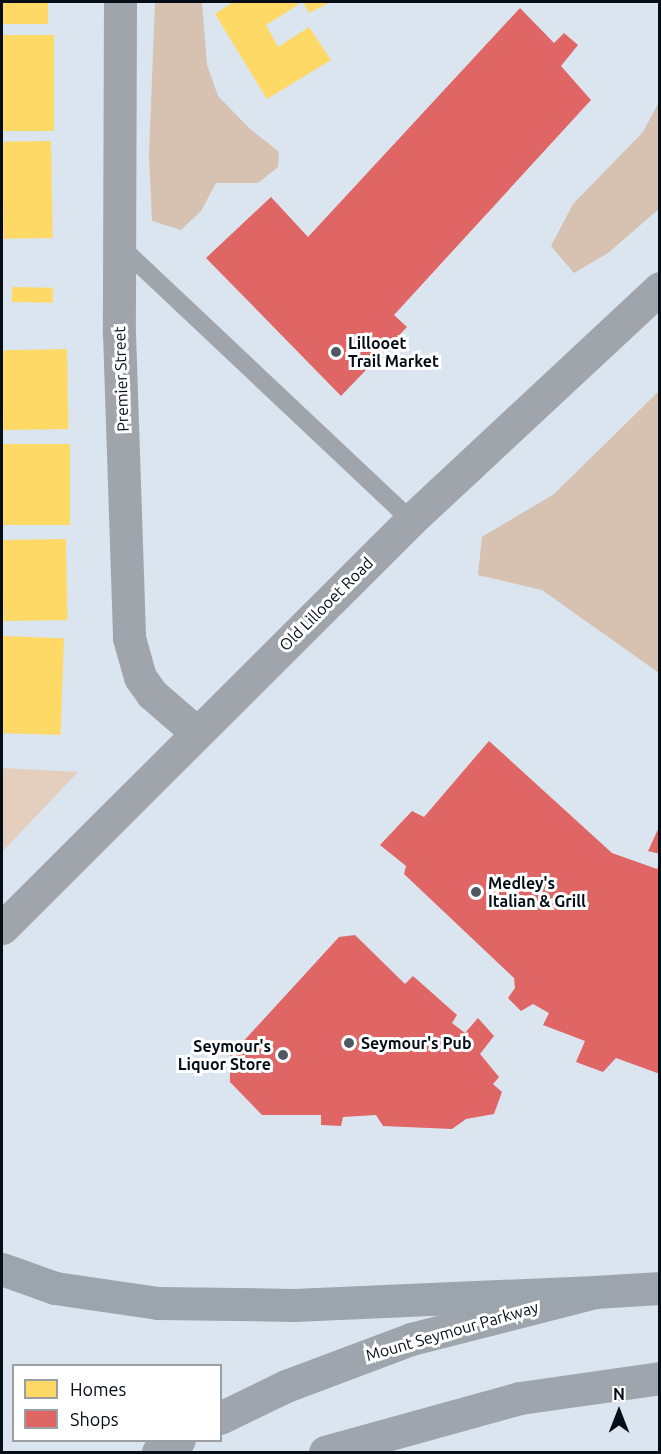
<!DOCTYPE html>
<html>
<head>
<meta charset="utf-8">
<style>
	body { margin:0 }
	#map { position:relative; width:661px; height:1454px; overflow:hidden; background:#dae5f0; font-family:Ubuntu,sans-serif }
	div>[style] { position:absolute }
	.green>* { inset:0; background:#e4cebd }
	.forest>* { inset:0; background:#d7c1b0 }
	.homes>* { inset:0; background:#ffd966; transform-origin:0 0 }
	.shops>* { inset:0; background:#e06666 }
	.service>* { height:18px; margin:-9px; padding:0 9px; transform-origin:9px; border-radius:9px; background:#a0a5ab }
	.minor>* { height:33px; margin:-16.5px; padding:0 16.5px; transform-origin:16.5px; border-radius:16.5px; background:#a0a5ab }
	.secondary>* { height:33px; margin:-16.5px; padding:0 16.5px; transform-origin:16.5px; border-radius:16.5px; background:#9ea5ac }
	.motorway>* { height:33px; margin:-16.5px; padding:0 16.5px; transform-origin:16.5px; border-radius:16.5px; background:#9ca4ac }
	.dots>* { width:16px; height:16px; translate:-50% -50%; box-sizing:border-box; border:3px solid #fff; border-radius:50% }
	span { translate:-50% -50%; white-space:nowrap; text-align:center; line-height:1.15; -webkit-text-stroke:6px #fff; paint-order:stroke }
	.poi-label { font-size:16px; color:#050d16; font-weight:700 }
	.left { translate:0 -50%; text-align:left }
	.right { translate:-100% -50%; text-align:right }
	.street-label { font-size:16px; color:#050d16 }
	.frame { position:absolute; inset:0; border:3px solid #050d16; pointer-events:none }
	.legend { position:absolute; left:12px; top:1364px; width:210px; height:78px; box-sizing:border-box; background:#fff; border:2px solid #9b9ea2; margin:0; padding:8px 10px; list-style:none; font-size:18px; color:#050d16 }
	.legend li { display:flex; align-items:center; gap:12px; height:30px }
	.legend b { width:30px; border:2px solid #9b9ea2 }
	.north { position:absolute; left:589px; top:1382px; width:60px; height:60px; -webkit-text-stroke:4px #fff; paint-order:stroke; rotate:0deg; font-size:16px; font-weight:700; line-height:24px; text-align:center; color:#050d16 }
	.north::after { content:''; display:block; margin:auto; width:21px; height:27px; background:#050d16; clip-path:polygon(50% 0,100% 100%,50% 72%,0 100%) }
</style>
</head>
<body>
<div id="map">
	<div class="green">
		<div style="clip-path:polygon(2px 768px,78px 772px,2px 852px)"></div>
	</div>
	<div class="forest">
		<div style="clip-path:polygon(155px 2px,202px 2px,207px 65px,218px 96px,249px 128px,279px 152px,278px 167px,258px 183px,216px 183px,201px 211px,181px 230px,152px 221px,149px 155px)"></div>
		<div style="clip-path:polygon(659px 102px,659px 209px,608px 253px,574px 273px,551px 246px,573px 204px,643px 132px)"></div>
		<div style="clip-path:polygon(659px 391px,659px 673px,542px 590px,478px 575px,482px 537px,554px 494px)"></div>
	</div>
	<div class="homes">
		<div style="left:2px;top:2px;width:46px;height:22px"></div>
		<div style="clip-path:polygon(233px 2px,296px 2px,298px 5px,266px 25px,278px 47px,309px 27px,331px 60px,267px 99px,215px 14px)"></div>
		<div style="clip-path:polygon(303px 2px,331px 2px,309px 13px)"></div>
		<div style="left:2px;top:35px;width:52px;height:96px"></div>
		<div style="left:51px;top:141px;width:97px;height:49px;rotate:89deg"></div>
		<div style="left:12px;top:287px;width:41px;height:15px;rotate:1deg"></div>
		<div style="left:67px;top:349px;width:80px;height:65px;rotate:89deg"></div>
		<div style="left:2px;top:444px;width:68px;height:81px"></div>
		<div style="left:66px;top:539px;width:81px;height:64px;rotate:89deg"></div>
		<div style="left:2px;top:636px;width:62px;height:97px;rotate:2deg"></div>
	</div>
	<div class="shops">
		<div style="clip-path:polygon(520px 8px,554px 43px,564px 33px,578px 45px,561px 66px,591px 100px,394px 315px,407px 327px,341px 396px,206px 258px,271px 197px,308px 237px)"></div>
		<div style="clip-path:polygon(489px 741px,612px 853px,657px 869px,660px 862px,660px 1074px,616px 1058px,603px 1072px,576px 1062px,585px 1041px,543px 1025px,549px 1013px,533px 1004px,521px 1011px,508px 998px,515px 988px,514px 978px,404px 874px,406px 866px,380px 845px,412px 811px,424px 817px)"></div>
		<div style="clip-path:polygon(660px 825px,660px 854px,648px 851px)"></div>
		<div style="clip-path:polygon(355px 935px,405px 984px,413px 976px,457px 1015px,452px 1023px,465px 1033px,478px 1018px,494px 1036px,480px 1054px,499px 1077px,493px 1084px,502px 1092px,494px 1114px,466px 1119px,452px 1129px,383px 1126px,376px 1115px,343px 1117px,341px 1126px,321px 1125px,321px 1115px,262px 1115px,230px 1082px,230px 1056px,339px 937px)"></div>
	</div>
	<div class="service">
		<div style="left:120px;top:246px;width:400px;rotate:43.3deg"></div>
	</div>
	<div class="minor">
		<div style="left:120px;top:2px;width:331px;rotate:90.2deg"></div>
		<div style="left:119px;top:333px;width:305px;rotate:88.1deg"></div>
		<div style="left:129px;top:638px;width:41px;rotate:74.2deg"></div>
		<div style="left:140px;top:677px;width:21px;rotate:55deg"></div>
		<div style="left:152px;top:694px;width:58px;rotate:40.8deg"></div>
		<div style="left:2px;top:928px;width:578px;rotate:-44.93deg"></div>
		<div style="left:411px;top:520px;width:340px;rotate:-43deg"></div>
	</div>
	<div class="secondary">
		<div style="left:220px;top:1418px;width:73px;rotate:-25.9deg"></div>
		<div style="left:286px;top:1386px;width:134px;rotate:-20.6deg"></div>
		<div style="left:411px;top:1339px;width:190px;rotate:-14.3deg"></div>
		<div style="left:595px;top:1292px;width:65px;rotate:-3.5deg"></div>
		<div style="left:158px;top:1452px;width:24px;rotate:-30deg"></div>
		<div style="left:325px;top:1452px;width:202px;rotate:-15.5deg"></div>
		<div style="left:520px;top:1398px;width:141px;rotate:-8.1deg"></div>
	</div>
	<div class="motorway">
		<div style="left:2px;top:1269px;width:56px;rotate:19.7deg"></div>
		<div style="left:55px;top:1288px;width:104px;rotate:8.3deg"></div>
		<div style="left:158px;top:1303px;width:136px;rotate:0.8deg"></div>
		<div style="left:294px;top:1305px;width:301px;rotate:-2.5deg"></div>
	</div>
	<div class="dots">
		<div style="left:336px;top:352px;background:#505962"></div>
		<div style="left:476px;top:892px;background:#505962"></div>
		<div style="left:349px;top:1043px;background:#505962"></div>
		<div style="left:283px;top:1055px;background:#505962"></div>
	</div>
	<div class="poi-label">
		<span class="left" style="left:348px;top:352px">Lillooet<br>Trail Market</span>
		<span class="left" style="left:488px;top:892px">Medley's<br>Italian &amp; Grill</span>
		<span class="left" style="left:361px;top:1043px">Seymour's Pub</span>
		<span class="right" style="left:271px;top:1055px">Seymour's<br>Liquor Store</span>
	</div>
	<div class="street-label">
		<span style="left:121px;top:379px;rotate:-92deg">Premier Street</span>
		<span style="left:326px;top:604px;rotate:-45deg">Old Lillooet Road</span>
		<span style="left:452px;top:1331px;rotate:-16deg">Mount Seymour Parkway</span>
	</div>
	<div class="frame"></div>
	<ul class="legend">
	<li><b style="height:16px;background:#ffd966"></b>Homes</li>
	<li><b style="height:16px;background:#e06666"></b>Shops</li>
	</ul>
	<div class="north">N</div>
</div>
</body>
</html>
